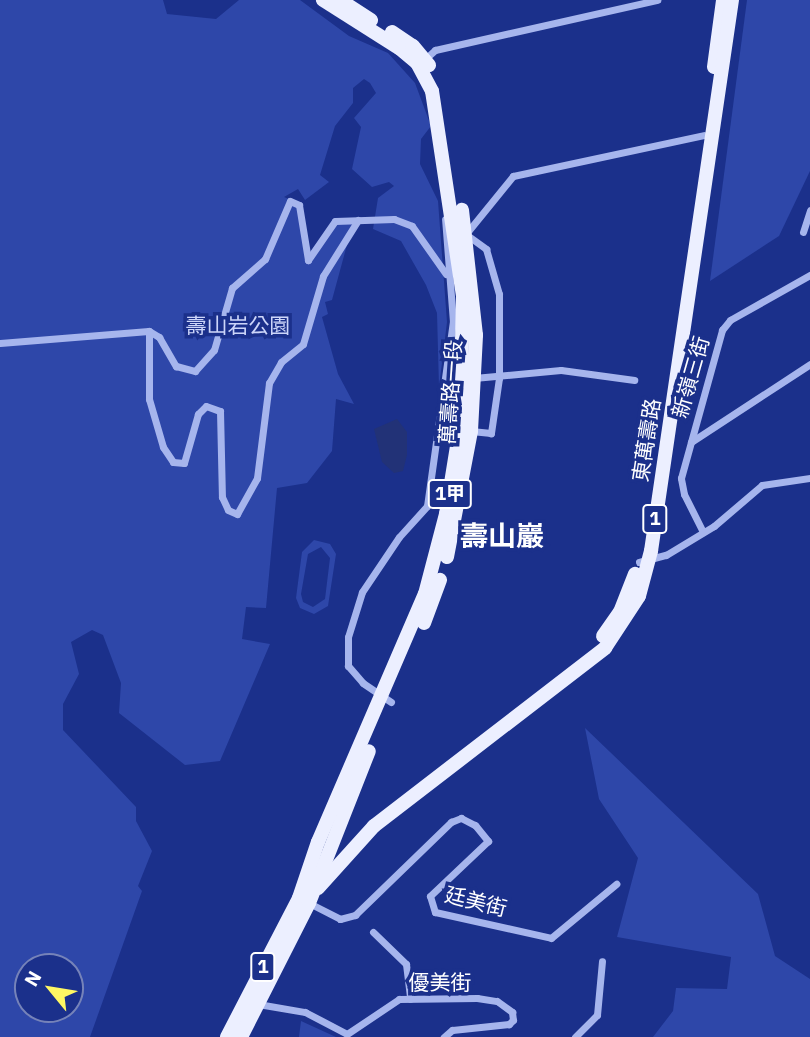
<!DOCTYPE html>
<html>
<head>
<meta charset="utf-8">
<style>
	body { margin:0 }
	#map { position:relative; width:810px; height:1037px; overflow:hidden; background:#1b308b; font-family:"IBM Plex Sans","Noto Sans TC",sans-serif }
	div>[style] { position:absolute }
	.green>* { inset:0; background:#2e47a9 }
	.water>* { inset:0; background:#223277 }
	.minor>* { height:7px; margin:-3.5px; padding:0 3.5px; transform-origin:3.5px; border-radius:3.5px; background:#a6b5ed }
	.primary>* { height:14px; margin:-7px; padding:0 7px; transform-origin:7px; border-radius:7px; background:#ecefff }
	span { translate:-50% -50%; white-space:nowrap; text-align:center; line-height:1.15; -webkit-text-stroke:7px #1b308b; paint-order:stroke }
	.shield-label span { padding:2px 5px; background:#1b308b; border:2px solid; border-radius:5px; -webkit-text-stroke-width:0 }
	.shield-label { font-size:19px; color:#fff; font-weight:700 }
	.park-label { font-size:21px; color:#ccd5f9 }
	.street-label { font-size:21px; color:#fff }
	.district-label { font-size:28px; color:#fff; font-weight:700 }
	.north { position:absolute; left:14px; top:953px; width:70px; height:70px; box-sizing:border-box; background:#1b308b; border:2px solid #7683b9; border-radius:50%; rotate:300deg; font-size:19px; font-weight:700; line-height:28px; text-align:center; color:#fff }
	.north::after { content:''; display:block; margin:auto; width:24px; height:32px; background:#fef763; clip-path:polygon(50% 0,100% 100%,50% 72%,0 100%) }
</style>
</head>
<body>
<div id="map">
	<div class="green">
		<div style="clip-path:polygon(evenodd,0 0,163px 0,167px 14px,216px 19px,239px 0,300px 0,349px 36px,388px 53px,415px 83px,431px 126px,421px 139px,420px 164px,438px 201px,447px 322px,439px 387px,437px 313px,426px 285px,401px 241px,373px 229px,378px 198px,394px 186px,389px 182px,372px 187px,352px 169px,361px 127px,354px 118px,376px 93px,370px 83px,364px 79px,353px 88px,353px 103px,335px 126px,320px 175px,329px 182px,305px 200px,298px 189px,284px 197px,296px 202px,306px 257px,331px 225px,354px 219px,332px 300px,325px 302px,328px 314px,322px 317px,338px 374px,354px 404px,336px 399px,332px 451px,307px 483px,277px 488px,266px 608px,246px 607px,242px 639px,270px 644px,220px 761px,185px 765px,119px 713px,121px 683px,103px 635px,92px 630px,71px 642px,79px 674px,63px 704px,63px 730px,136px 807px,136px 821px,152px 851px,138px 886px,142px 891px,90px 1037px,0 1037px,0 0,28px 967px,70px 967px,70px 1009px,28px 1009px,28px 967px)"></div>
		<div style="clip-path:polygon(747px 0,810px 0,810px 171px,779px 236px,710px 281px)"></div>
		<div style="clip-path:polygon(evenodd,314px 540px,330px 544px,336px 554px,328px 606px,314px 614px,300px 608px,296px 598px,302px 552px,314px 540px,321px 547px,330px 558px,325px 599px,313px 607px,303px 602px,301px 594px,308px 554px,321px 547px)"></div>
		<div style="clip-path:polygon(585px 728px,758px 894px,775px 956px,810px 979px,810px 1037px,653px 1037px,673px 1011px,676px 988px,727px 989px,731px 957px,617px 937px,638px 858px,599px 799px)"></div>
		<div style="clip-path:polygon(301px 1021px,336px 1037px,299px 1037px)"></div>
	</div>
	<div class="water">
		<div style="clip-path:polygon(397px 419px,407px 432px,407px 455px,403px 471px,394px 473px,382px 462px,374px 429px)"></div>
	</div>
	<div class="minor">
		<div style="left:424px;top:60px;width:15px;rotate:-42deg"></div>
		<div style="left:435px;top:50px;width:228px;rotate:-12.7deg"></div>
		<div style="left:803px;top:232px;width:23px;rotate:-72deg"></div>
		<div style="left:465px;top:235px;width:76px;rotate:-50.9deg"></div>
		<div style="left:513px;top:176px;width:195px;rotate:-12.1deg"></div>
		<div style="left:467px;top:235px;width:24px;rotate:36deg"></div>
		<div style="left:486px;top:249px;width:47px;rotate:73.9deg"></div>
		<div style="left:499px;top:294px;width:84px;rotate:90deg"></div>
		<div style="left:499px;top:378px;width:56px;rotate:98.3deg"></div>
		<div style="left:491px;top:433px;width:20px;rotate:-174deg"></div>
		<div style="left:149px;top:331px;width:68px;rotate:90deg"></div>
		<div style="left:149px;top:399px;width:50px;rotate:73.7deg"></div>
		<div style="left:163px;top:447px;width:18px;rotate:56deg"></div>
		<div style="left:173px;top:462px;width:11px;rotate:5deg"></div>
		<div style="left:184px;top:463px;width:51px;rotate:-74.1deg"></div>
		<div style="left:198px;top:414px;width:11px;rotate:-45deg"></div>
		<div style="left:206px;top:406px;width:15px;rotate:20deg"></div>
		<div style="left:220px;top:411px;width:86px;rotate:88.7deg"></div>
		<div style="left:222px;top:497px;width:14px;rotate:65deg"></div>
		<div style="left:228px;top:510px;width:10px;rotate:24deg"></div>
		<div style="left:237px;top:514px;width:41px;rotate:-60.9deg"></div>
		<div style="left:257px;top:478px;width:96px;rotate:-82.8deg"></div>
		<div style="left:269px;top:383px;width:24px;rotate:-60deg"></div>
		<div style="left:281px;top:362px;width:28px;rotate:-39deg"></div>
		<div style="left:303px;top:344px;width:71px;rotate:-73.6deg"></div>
		<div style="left:323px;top:276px;width:66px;rotate:-58deg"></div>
		<div style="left:0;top:343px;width:149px;rotate:-4.6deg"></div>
		<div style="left:149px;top:331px;width:12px;rotate:31deg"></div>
		<div style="left:159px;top:337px;width:34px;rotate:60deg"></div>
		<div style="left:176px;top:366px;width:20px;rotate:15deg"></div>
		<div style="left:195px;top:371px;width:28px;rotate:-48deg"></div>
		<div style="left:214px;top:350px;width:65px;rotate:-73.8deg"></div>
		<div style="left:232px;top:288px;width:44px;rotate:-41.3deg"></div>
		<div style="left:265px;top:259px;width:63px;rotate:-66.7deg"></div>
		<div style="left:290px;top:201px;width:10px;rotate:24deg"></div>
		<div style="left:299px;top:205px;width:56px;rotate:80.7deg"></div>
		<div style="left:308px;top:260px;width:47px;rotate:-55.3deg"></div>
		<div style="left:335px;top:221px;width:59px;rotate:-1.9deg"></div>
		<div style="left:394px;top:219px;width:19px;rotate:21deg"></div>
		<div style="left:412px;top:226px;width:59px;rotate:54.7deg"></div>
		<div style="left:474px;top:378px;width:87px;rotate:-5.3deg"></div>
		<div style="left:561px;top:370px;width:74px;rotate:7.8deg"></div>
		<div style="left:691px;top:442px;width:142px;rotate:-33.2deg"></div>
		<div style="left:703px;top:532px;width:42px;rotate:-116.6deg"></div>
		<div style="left:684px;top:494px;width:16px;rotate:-101deg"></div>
		<div style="left:681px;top:478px;width:154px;rotate:-74.5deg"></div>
		<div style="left:722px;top:330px;width:13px;rotate:-51deg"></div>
		<div style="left:730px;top:320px;width:92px;rotate:-29.4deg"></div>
		<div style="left:639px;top:562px;width:28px;rotate:-15deg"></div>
		<div style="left:666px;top:555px;width:56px;rotate:-31.1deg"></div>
		<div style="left:714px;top:526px;width:63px;rotate:-40.5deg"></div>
		<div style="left:762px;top:485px;width:49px;rotate:-8.3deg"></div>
		<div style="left:391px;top:702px;width:34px;rotate:-146deg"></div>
		<div style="left:363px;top:683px;width:23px;rotate:-131deg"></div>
		<div style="left:348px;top:666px;width:29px;rotate:-90deg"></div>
		<div style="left:348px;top:637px;width:47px;rotate:-72.7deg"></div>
		<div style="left:362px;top:592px;width:66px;rotate:-56.1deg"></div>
		<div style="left:399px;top:537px;width:42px;rotate:-47.9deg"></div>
		<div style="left:427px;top:506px;width:186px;rotate:-82deg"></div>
		<div style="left:453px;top:322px;width:103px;rotate:-94.4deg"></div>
		<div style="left:309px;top:903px;width:35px;rotate:27deg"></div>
		<div style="left:340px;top:919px;width:16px;rotate:-15deg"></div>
		<div style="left:355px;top:915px;width:134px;rotate:-44.1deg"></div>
		<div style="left:451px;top:822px;width:11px;rotate:-22deg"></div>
		<div style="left:461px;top:818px;width:16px;rotate:27deg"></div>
		<div style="left:475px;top:825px;width:21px;rotate:51deg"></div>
		<div style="left:488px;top:841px;width:80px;rotate:136.5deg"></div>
		<div style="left:430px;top:896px;width:17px;rotate:73deg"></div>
		<div style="left:435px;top:912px;width:119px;rotate:12.6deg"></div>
		<div style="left:551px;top:938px;width:85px;rotate:-39.7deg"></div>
		<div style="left:373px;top:932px;width:46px;rotate:44.1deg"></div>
		<div style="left:406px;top:964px;width:35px;rotate:83deg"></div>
		<div style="left:258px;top:1004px;width:48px;rotate:9.7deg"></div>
		<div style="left:305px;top:1012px;width:47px;rotate:27.6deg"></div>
		<div style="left:347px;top:1034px;width:63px;rotate:-33.9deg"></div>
		<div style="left:399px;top:999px;width:78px;rotate:-0.7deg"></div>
		<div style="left:477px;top:998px;width:20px;rotate:9deg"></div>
		<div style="left:497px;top:1001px;width:19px;rotate:36deg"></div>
		<div style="left:512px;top:1012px;width:8px;rotate:83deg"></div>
		<div style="left:513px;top:1020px;width:6px;rotate:135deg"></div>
		<div style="left:509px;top:1024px;width:57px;rotate:174deg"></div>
		<div style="left:452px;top:1030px;width:11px;rotate:139deg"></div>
		<div style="left:575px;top:1037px;width:31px;rotate:-45deg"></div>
		<div style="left:597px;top:1015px;width:54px;rotate:-84.7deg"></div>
	</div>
	<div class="primary">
		<div style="left:340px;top:0;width:37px;rotate:33deg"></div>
		<div style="left:392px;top:32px;width:25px;rotate:34deg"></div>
		<div style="left:413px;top:46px;width:25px;rotate:50deg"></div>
		<div style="left:714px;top:67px;width:68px;rotate:-82.3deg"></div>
		<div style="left:447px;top:557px;width:128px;rotate:-79.2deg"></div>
		<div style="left:471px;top:431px;width:96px;rotate:-87deg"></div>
		<div style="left:476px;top:335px;width:126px;rotate:-96.4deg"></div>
		<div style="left:424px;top:623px;width:46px;rotate:-69.6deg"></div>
		<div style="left:603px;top:636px;width:29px;rotate:-55deg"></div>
		<div style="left:620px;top:612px;width:41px;rotate:-68.5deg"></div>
		<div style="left:318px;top:888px;width:84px;rotate:-47.9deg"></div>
		<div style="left:374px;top:826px;width:292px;rotate:-37.6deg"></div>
		<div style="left:605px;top:648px;width:62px;rotate:-56.8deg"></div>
		<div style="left:639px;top:596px;width:47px;rotate:-75.1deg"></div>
		<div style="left:651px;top:551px;width:557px;rotate:-81.64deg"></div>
		<div style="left:227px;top:1037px;width:157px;rotate:-62.6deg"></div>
		<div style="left:299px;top:898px;width:59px;rotate:-71.3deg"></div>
		<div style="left:318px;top:842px;width:270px;rotate:-66.7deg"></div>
		<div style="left:425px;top:594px;width:83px;rotate:-75.3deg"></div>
		<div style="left:446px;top:514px;width:87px;rotate:-80.8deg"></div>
		<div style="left:460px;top:428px;width:132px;rotate:-88.7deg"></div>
		<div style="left:463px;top:296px;width:207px;rotate:-98.6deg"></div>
		<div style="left:432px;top:91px;width:32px;rotate:-118deg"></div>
		<div style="left:417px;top:63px;width:23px;rotate:-140deg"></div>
		<div style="left:399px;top:48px;width:90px;rotate:-147.7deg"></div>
		<div style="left:241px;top:1037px;width:150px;rotate:-63.1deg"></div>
		<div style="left:309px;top:903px;width:163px;rotate:-68.5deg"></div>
	</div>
	<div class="shield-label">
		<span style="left:450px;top:494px">1甲</span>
		<span style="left:655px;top:519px">1</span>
		<span style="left:263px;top:967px">1</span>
	</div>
	<div class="park-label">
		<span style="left:238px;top:325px">壽山岩公園</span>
	</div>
	<div class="street-label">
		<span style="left:690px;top:377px;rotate:-74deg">新嶺三街</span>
		<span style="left:450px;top:392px;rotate:-86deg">萬壽路一段</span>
		<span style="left:646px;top:440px;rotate:-81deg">東萬壽路</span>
		<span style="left:476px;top:901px;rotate:14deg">廷美街</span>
		<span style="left:440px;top:982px">優美街</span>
	</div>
	<div class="district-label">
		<span style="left:502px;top:536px">壽山巖</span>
	</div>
	<div class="north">N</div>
</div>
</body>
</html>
